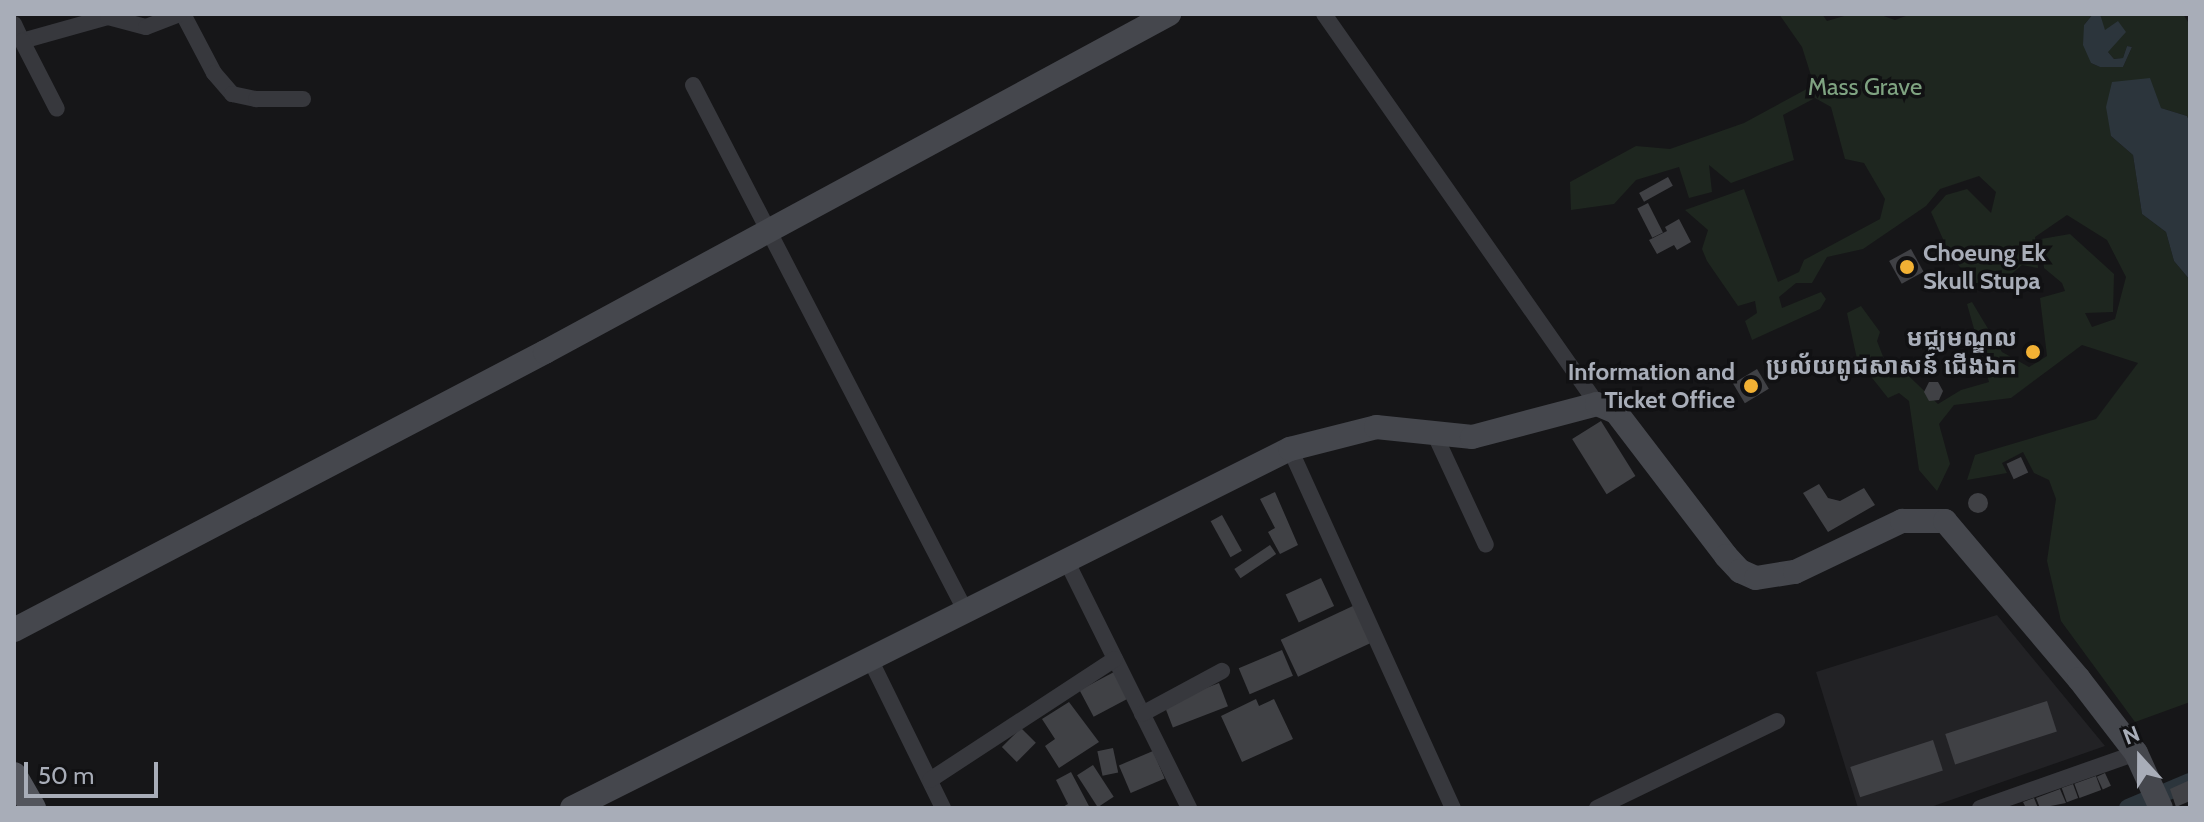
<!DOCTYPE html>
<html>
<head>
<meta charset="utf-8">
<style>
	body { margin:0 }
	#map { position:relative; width:2204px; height:822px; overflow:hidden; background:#161618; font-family:Cabin,"Noto Sans Khmer",sans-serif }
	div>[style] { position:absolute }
	.built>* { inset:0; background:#222225 }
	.green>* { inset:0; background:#1e261f }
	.water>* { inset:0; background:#2c353c }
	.canal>* { height:18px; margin:-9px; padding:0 9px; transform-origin:9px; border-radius:9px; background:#2c353c }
	.building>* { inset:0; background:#404145; transform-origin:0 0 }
	.round { border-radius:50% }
	.street>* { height:16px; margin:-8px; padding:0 8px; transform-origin:8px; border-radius:8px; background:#37383d }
	.secondary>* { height:24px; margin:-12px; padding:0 12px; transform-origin:12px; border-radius:12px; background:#45474d }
	.primary>* { height:26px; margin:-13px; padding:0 13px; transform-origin:13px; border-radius:13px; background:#53555c }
	.dots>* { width:22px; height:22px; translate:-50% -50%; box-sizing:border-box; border:4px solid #111113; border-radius:50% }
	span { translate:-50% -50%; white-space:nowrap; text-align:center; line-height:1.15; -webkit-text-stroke:7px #111113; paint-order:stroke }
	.park-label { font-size:24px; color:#7fa381 }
	.poi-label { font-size:24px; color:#a8adb8; font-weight:700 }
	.left { translate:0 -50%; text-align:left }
	.right { translate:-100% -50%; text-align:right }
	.frame { position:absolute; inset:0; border:16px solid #a8adb8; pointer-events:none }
	.north { position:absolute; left:2100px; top:718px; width:80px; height:80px; -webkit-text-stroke:6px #111113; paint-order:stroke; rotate:339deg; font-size:22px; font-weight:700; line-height:32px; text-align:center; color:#a8adb8 }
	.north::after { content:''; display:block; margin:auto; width:28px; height:36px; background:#a8adb8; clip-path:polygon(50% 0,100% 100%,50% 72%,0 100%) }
	.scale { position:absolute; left:24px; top:762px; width:134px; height:36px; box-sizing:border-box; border:4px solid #a8adb8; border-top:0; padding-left:10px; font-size:24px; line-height:28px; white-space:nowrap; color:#a8adb8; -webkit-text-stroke:6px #111113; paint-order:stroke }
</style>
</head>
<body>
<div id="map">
	<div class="built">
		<div style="clip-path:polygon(1997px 615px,2105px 746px,1928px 808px,1858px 808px,1816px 672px)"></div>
	</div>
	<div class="green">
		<div style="clip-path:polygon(1779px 14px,1822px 14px,1827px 21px,1851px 14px,1878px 14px,1895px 20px,1911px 14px,2093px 14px,2084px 25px,2091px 63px,2100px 67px,2123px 67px,2132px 47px,2127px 46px,2123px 58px,2114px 59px,2108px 52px,2100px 14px,2183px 14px,2190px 25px,2190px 123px,2187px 116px,2161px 108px,2111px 136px,2133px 155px,2142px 214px,2166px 232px,2174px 261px,2190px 280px,2190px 702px,2135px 722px,2061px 621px,2047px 561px,2056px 499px,2049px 480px,2034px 473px,2023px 452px,2002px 463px,2007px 473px,1967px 480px,1975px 455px,2096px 419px,2138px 363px,2082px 345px,2011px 398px,1954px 405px,1939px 424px,1950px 464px,1937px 491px,1919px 470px,1909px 401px,1899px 393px,1888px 398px,1857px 359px,1847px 313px,1861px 306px,1880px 332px,1877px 341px,1884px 359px,1892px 360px,1938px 404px,1961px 390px,1989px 382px,1967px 304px,1972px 302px,2002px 352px,2029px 367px,2047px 356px,2040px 298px,2065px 291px,2062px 283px,2044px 268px,2041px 239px,2070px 234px,2114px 274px,2113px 312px,2085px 313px,2092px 327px,2115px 319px,2126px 277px,2107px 240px,2067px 215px,2035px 237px,2038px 268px,2022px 265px,2002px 282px,1978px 289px,1950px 255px,1931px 212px,1946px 195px,1967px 189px,1991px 213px,1996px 192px,1979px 176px,1940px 189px,1926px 206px,1863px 249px,1827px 257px,1812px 283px,1796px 283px,1779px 297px,1782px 308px,1821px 292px,1826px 299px,1820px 309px,1752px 340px,1745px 321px,1757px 313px,1755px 301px,1738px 306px,1707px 261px,1702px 249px,1708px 230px,1685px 210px,1744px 189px,1778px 282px,1799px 272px,1804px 260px,1880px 219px,1885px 199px,1864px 163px,1845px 159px,1831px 107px,1815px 98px,1783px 115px,1794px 160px,1731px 183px,1709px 165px,1712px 192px,1689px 198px,1679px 167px,1636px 180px,1614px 204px,1571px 210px,1570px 182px,1636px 146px,1670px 149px,1744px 123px,1814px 85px,1802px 47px)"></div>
	</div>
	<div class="water">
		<div style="clip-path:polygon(2093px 14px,2100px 14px,2105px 30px,2118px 21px,2126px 32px,2108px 52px,2114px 59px,2123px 58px,2127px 46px,2132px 47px,2123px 67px,2100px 67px,2091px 63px,2083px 45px,2084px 25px)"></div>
		<div style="clip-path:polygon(2150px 78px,2161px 108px,2187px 116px,2190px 123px,2190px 280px,2174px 261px,2166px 232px,2142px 214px,2133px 155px,2111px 136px,2106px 107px,2112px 82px)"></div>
	</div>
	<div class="canal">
		<div style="left:2128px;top:808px;width:67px;rotate:-22.8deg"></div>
	</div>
	<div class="building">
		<div style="left:1668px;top:177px;width:10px;height:33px;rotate:61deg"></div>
		<div style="left:1648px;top:203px;width:33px;height:12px;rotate:63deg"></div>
		<div style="clip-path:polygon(1679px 219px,1691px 242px,1677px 250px,1674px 245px,1657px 254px,1649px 240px,1667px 231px,1665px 227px)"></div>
		<div style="left:1911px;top:249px;width:26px;height:25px;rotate:61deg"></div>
		<div style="left:1757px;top:369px;width:23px;height:28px;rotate:59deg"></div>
		<div style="clip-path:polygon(1929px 382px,1938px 382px,1943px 391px,1939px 400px,1929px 401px,1924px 392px)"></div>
		<div style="left:1601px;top:421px;width:65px;height:34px;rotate:58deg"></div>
		<div style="left:2021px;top:457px;width:17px;height:16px;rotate:65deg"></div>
		<div style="clip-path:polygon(1819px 484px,1828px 498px,1840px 501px,1864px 488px,1875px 505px,1828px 532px,1803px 493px)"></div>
		<div style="clip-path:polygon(1275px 492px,1298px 545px,1280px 554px,1268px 532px,1275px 528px,1260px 499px)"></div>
		<div class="round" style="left:1968px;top:493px;width:20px;height:20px"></div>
		<div style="left:1222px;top:515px;width:41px;height:13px;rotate:61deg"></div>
		<div style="left:1270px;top:545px;width:11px;height:43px;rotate:56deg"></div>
		<div style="left:1321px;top:578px;width:31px;height:39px;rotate:65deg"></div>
		<div style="left:1355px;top:605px;width:41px;height:82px;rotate:65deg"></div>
		<div style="left:1282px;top:650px;width:28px;height:47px;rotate:67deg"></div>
		<div style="left:1114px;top:672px;width:30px;height:39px;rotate:62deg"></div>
		<div style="left:1219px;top:683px;width:25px;height:59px;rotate:69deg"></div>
		<div style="clip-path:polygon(1256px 699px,1259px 706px,1274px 699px,1293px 739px,1242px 762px,1221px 716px)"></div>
		<div style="left:2047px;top:701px;width:32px;height:107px;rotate:72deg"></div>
		<div style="clip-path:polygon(1069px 702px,1099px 742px,1059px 768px,1045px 746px,1055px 739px,1042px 719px)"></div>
		<div style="left:1021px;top:728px;width:21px;height:27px;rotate:45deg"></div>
		<div style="left:1933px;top:740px;width:32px;height:87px;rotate:72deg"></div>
		<div style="left:1113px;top:748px;width:25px;height:16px;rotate:78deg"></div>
		<div style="left:1153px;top:751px;width:30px;height:37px;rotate:67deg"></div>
		<div style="left:1093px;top:765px;width:38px;height:19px;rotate:57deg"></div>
		<div style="clip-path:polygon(1071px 772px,1090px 808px,1061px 808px,1068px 804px,1056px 780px)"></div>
		<div style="left:2105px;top:773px;width:14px;height:9px;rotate:65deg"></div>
		<div style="left:2096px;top:776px;width:15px;height:23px;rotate:70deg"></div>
		<div style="clip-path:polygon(2190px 780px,2190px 801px,2176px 807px,2170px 789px)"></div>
		<div style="left:2073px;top:784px;width:15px;height:12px;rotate:70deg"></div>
		<div style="clip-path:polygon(2060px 789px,2066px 803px,2040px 808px,2036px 798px)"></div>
		<div style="clip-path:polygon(2034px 798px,2038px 808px,2026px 808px,2023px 802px)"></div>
	</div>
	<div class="street">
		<div style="left:183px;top:14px;width:67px;rotate:62.3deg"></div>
		<div style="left:214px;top:73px;width:28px;rotate:49deg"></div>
		<div style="left:232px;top:94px;width:25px;rotate:12deg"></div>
		<div style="left:256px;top:99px;width:47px"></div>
		<div style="left:1324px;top:14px;width:476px;rotate:55deg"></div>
		<div style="left:14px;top:24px;width:19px;rotate:65deg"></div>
		<div style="left:22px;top:41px;width:89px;rotate:-15.6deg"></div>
		<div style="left:108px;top:17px;width:39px;rotate:15deg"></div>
		<div style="left:146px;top:27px;width:36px;rotate:-21deg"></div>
		<div style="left:22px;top:41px;width:76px;rotate:62.8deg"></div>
		<div style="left:693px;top:85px;width:594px;rotate:62.61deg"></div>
		<div style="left:1434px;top:433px;width:123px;rotate:65.1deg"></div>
		<div style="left:1290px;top:449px;width:394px;rotate:65.6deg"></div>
		<div style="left:1067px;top:562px;width:275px;rotate:63.6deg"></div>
		<div style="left:870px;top:659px;width:166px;rotate:63.9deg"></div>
		<div style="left:1142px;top:714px;width:91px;rotate:-28.3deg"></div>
		<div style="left:930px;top:780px;width:221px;rotate:-33.2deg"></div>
		<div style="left:1597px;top:808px;width:200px;rotate:-25.8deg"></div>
		<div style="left:1980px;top:808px;width:165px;rotate:-19.4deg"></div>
	</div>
	<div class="secondary">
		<div style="left:14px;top:630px;width:599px;rotate:-27.63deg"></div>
		<div style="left:545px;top:352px;width:710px;rotate:-28.44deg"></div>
		<div style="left:572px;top:808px;width:803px;rotate:-26.57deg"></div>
		<div style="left:1290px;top:449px;width:89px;rotate:-14.3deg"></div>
		<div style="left:1376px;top:427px;width:97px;rotate:5.9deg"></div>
		<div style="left:1472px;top:437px;width:129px;rotate:-14.8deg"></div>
		<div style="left:1597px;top:404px;width:21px;rotate:23deg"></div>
		<div style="left:1616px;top:412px;width:181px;rotate:52.6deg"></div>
		<div style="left:1726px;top:556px;width:21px;rotate:47deg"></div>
		<div style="left:1740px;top:571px;width:17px;rotate:24deg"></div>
		<div style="left:1756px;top:578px;width:39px;rotate:-9deg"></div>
		<div style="left:1795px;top:572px;width:119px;rotate:-25.5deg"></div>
		<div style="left:1902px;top:521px;width:43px"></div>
		<div style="left:1945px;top:521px;width:207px;rotate:49.7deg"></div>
		<div style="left:2079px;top:679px;width:93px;rotate:52.4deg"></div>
		<div style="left:2136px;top:753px;width:60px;rotate:65.6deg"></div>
	</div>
	<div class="primary">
		<div style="left:14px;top:775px;width:38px;rotate:60deg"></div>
	</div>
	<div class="dots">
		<div style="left:1907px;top:267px;background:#f2b134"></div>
		<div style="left:2033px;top:352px;background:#f2b134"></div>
		<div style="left:1751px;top:386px;background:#f2b134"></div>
	</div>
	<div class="park-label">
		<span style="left:1865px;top:87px">Mass Grave</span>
	</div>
	<div class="poi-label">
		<span class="left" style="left:1923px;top:267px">Choeung Ek<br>Skull Stupa</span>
		<span class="right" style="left:2017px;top:352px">មជ្ឈមណ្ឌល<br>ប្រល័យពូជសាសន៍ ជើងឯក</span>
		<span class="right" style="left:1735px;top:386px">Information and<br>Ticket Office</span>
	</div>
	<div class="frame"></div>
	<div class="north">N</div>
	<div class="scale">50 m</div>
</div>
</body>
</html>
